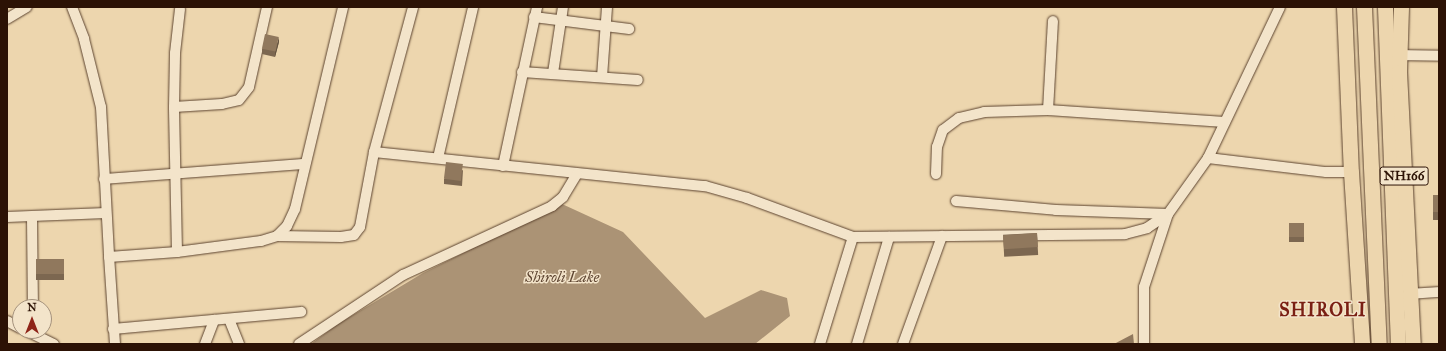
<!DOCTYPE html>
<html>
<head>
<meta charset="utf-8">
<style>
	body { margin:0 }
	#map { position:relative; width:1446px; height:351px; overflow:hidden; background:#edd6ae; font-family:"IM FELL Great Primer",serif }
	div>[style] { position:absolute }
	.water>* { inset:0; background:#ab9375 }
	.roads { filter:drop-shadow(0 0 1px #5c432f) drop-shadow(0 0 1px #5c432f) }
	.minor>* { height:10px; margin:-5px; padding:0 5px; transform-origin:5px; border-radius:5px; background:#f3e4ca }
	.highway>* { height:15px; margin:-7.5px; padding:0 7.5px; transform-origin:7.5px; border-radius:7.5px; background:#edd6ae }
	.wall>* { inset:0; background:#7c6750; transform-origin:0 0 }
	.shaded-wall>* { inset:0; background:#655441 }
	.building>* { inset:0; background:#90785d; transform-origin:0 0 }
	span { translate:-50% -50%; white-space:nowrap; text-align:center; line-height:1.15; -webkit-text-stroke:3px #f3e4ca; paint-order:stroke }
	.shield-label span { padding:1px 3px; background:#f3e4ca; border:1px solid; border-radius:3px; -webkit-text-stroke-width:0 }
	.shield-label { font-size:13px; color:#2c1205; font-weight:700 }
	.water-label { font-size:15px; color:#5f4632; font-style:italic }
	.district-label { font-size:18px; color:#7a1f14; font-weight:700; letter-spacing:1px }
	.frame { position:absolute; inset:0; border:8px solid #2c1205; pointer-events:none }
	.north { position:absolute; left:12px; top:299px; width:40px; height:40px; box-sizing:border-box; background:#f3e4ca; border:1px solid #a3907b; border-radius:50%; rotate:0deg; font-size:11px; font-weight:700; line-height:16px; text-align:center; color:#2c1205 }
	.north::after { content:''; display:block; margin:auto; width:14px; height:18px; background:#8f2418; clip-path:polygon(50% 0,100% 100%,50% 72%,0 100%) }
</style>
</head>
<body>
<div id="map">
	<div class="water">
		<div style="clip-path:polygon(562px 204px,623px 232px,705px 318px,761px 290px,787px 298px,790px 316px,755px 344px,311px 344px,338px 324px,423px 273px)"></div>
	</div>
	<div class="roads">
		<div class="minor">
			<div style="left:72px;top:7px;width:34px;rotate:69deg"></div>
			<div style="left:84px;top:39px;width:70px;rotate:76deg"></div>
			<div style="left:101px;top:107px;width:150px;rotate:86.9deg"></div>
			<div style="left:534px;top:17px;width:96px;rotate:7.2deg"></div>
			<div style="left:7px;top:19px;width:23px;rotate:-31deg"></div>
			<div style="left:1400px;top:55px;width:39px;rotate:1deg"></div>
			<div style="left:522px;top:72px;width:116px;rotate:3.9deg"></div>
			<div style="left:553px;top:73px;width:67px;rotate:-81.4deg"></div>
			<div style="left:602px;top:77px;width:70px;rotate:-85.9deg"></div>
			<div style="left:174px;top:107px;width:48px;rotate:-3.6deg"></div>
			<div style="left:222px;top:104px;width:17px;rotate:-13deg"></div>
			<div style="left:239px;top:100px;width:16px;rotate:-52deg"></div>
			<div style="left:249px;top:87px;width:82px;rotate:-77.3deg"></div>
			<div style="left:1048px;top:110px;width:89px;rotate:-86.8deg"></div>
			<div style="left:374px;top:152px;width:333px;rotate:5.9deg"></div>
			<div style="left:705px;top:186px;width:44px;rotate:15.9deg"></div>
			<div style="left:747px;top:198px;width:113px;rotate:20.2deg"></div>
			<div style="left:853px;top:237px;width:272px;rotate:-0.6deg"></div>
			<div style="left:1125px;top:234px;width:23px;rotate:-15deg"></div>
			<div style="left:1147px;top:228px;width:25px;rotate:-34deg"></div>
			<div style="left:1168px;top:214px;width:69px;rotate:-54.5deg"></div>
			<div style="left:1208px;top:158px;width:167px;rotate:-64.5deg"></div>
			<div style="left:438px;top:158px;width:155px;rotate:-76.9deg"></div>
			<div style="left:1208px;top:158px;width:119px;rotate:6.8deg"></div>
			<div style="left:1326px;top:172px;width:25px"></div>
			<div style="left:503px;top:166px;width:163px;rotate:-77.9deg"></div>
			<div style="left:936px;top:174px;width:27px;rotate:-88deg"></div>
			<div style="left:937px;top:147px;width:18px;rotate:-71deg"></div>
			<div style="left:943px;top:130px;width:20px;rotate:-37deg"></div>
			<div style="left:959px;top:118px;width:26px;rotate:-13deg"></div>
			<div style="left:984px;top:112px;width:64px;rotate:-1.8deg"></div>
			<div style="left:1048px;top:110px;width:177px;rotate:3.9deg"></div>
			<div style="left:104px;top:179px;width:201px;rotate:-4.3deg"></div>
			<div style="left:956px;top:201px;width:100px;rotate:5.1deg"></div>
			<div style="left:1056px;top:210px;width:112px;rotate:2deg"></div>
			<div style="left:1168px;top:214px;width:77px;rotate:108.2deg"></div>
			<div style="left:1144px;top:287px;width:57px;rotate:90deg"></div>
			<div style="left:7px;top:217px;width:99px;rotate:-2.3deg"></div>
			<div style="left:32px;top:217px;width:90px;rotate:89.4deg"></div>
			<div style="left:277px;top:236px;width:64px;rotate:0.9deg"></div>
			<div style="left:341px;top:237px;width:13px;rotate:-9deg"></div>
			<div style="left:354px;top:235px;width:10px;rotate:-53deg"></div>
			<div style="left:360px;top:227px;width:76px;rotate:-79.4deg"></div>
			<div style="left:374px;top:152px;width:150px;rotate:-74.9deg"></div>
			<div style="left:177px;top:252px;width:145px;rotate:-91.2deg"></div>
			<div style="left:174px;top:107px;width:54px;rotate:-88.9deg"></div>
			<div style="left:175px;top:53px;width:44px;rotate:-83.5deg"></div>
			<div style="left:1410px;top:294px;width:29px;rotate:-4deg"></div>
			<div style="left:229px;top:319px;width:27px;rotate:68deg"></div>
			<div style="left:7px;top:321px;width:15px;rotate:28deg"></div>
			<div style="left:113px;top:329px;width:189px;rotate:-5.2deg"></div>
			<div style="left:27px;top:331px;width:30px;rotate:26deg"></div>
			<div style="left:115px;top:344px;width:87px;rotate:-93.9deg"></div>
			<div style="left:109px;top:257px;width:68px;rotate:-4.2deg"></div>
			<div style="left:177px;top:252px;width:85px;rotate:-7.5deg"></div>
			<div style="left:261px;top:241px;width:17px;rotate:-17deg"></div>
			<div style="left:277px;top:236px;width:14px;rotate:-45deg"></div>
			<div style="left:287px;top:226px;width:19px;rotate:-65deg"></div>
			<div style="left:295px;top:209px;width:208px;rotate:-76.6deg"></div>
			<div style="left:205px;top:344px;width:26px;rotate:-69deg"></div>
			<div style="left:299px;top:344px;width:125px;rotate:-33.6deg"></div>
			<div style="left:403px;top:275px;width:164px;rotate:-24.8deg"></div>
			<div style="left:552px;top:206px;width:14px;rotate:-39deg"></div>
			<div style="left:563px;top:197px;width:27px;rotate:-59deg"></div>
			<div style="left:820px;top:344px;width:112px;rotate:-72.9deg"></div>
			<div style="left:857px;top:344px;width:112px;rotate:-73.3deg"></div>
			<div style="left:903px;top:344px;width:115px;rotate:-70.1deg"></div>
		</div>
		<div class="highway">
			<div style="left:1344px;top:7px;width:165px;rotate:87.6deg"></div>
			<div style="left:1351px;top:172px;width:172px;rotate:86.3deg"></div>
			<div style="left:1364px;top:7px;width:337px;rotate:87.5deg"></div>
			<div style="left:1385px;top:7px;width:337px;rotate:87.8deg"></div>
			<div style="left:1401px;top:7px;width:65px;rotate:91.8deg"></div>
			<div style="left:1399px;top:72px;width:272px;rotate:87.1deg"></div>
		</div>
	</div>
	<div class="wall">
		<div style="clip-path:polygon(279px 42px,275px 57px,262px 54px,262px 49px)"></div>
		<div style="clip-path:polygon(463px 170px,462px 186px,444px 184px,444px 179px)"></div>
		<div style="left:1433px;top:195px;width:6px;height:25px"></div>
		<div style="left:1289px;top:223px;width:15px;height:19px"></div>
		<div style="left:1037px;top:233px;width:22px;height:34px;rotate:87deg"></div>
		<div style="left:36px;top:259px;width:28px;height:21px"></div>
	</div>
	<div class="shaded-wall">
		<div style="clip-path:polygon(279px 37px,279px 42px,275px 57px,275px 51px)"></div>
	</div>
	<div class="building">
		<div style="left:265px;top:34px;width:14px;height:15px;rotate:12deg"></div>
		<div style="left:446px;top:162px;width:17px;height:17px;rotate:7deg"></div>
		<div style="left:1433px;top:195px;width:6px;height:17px"></div>
		<div style="left:1289px;top:223px;width:15px;height:14px"></div>
		<div style="left:1037px;top:233px;width:14px;height:34px;rotate:86deg"></div>
		<div style="left:36px;top:259px;width:28px;height:15px"></div>
		<div style="clip-path:polygon(1133px 334px,1134px 344px,1114px 344px)"></div>
	</div>
	<div class="shield-label">
		<span style="left:1404px;top:176px">NH166</span>
	</div>
	<div class="water-label">
		<span style="left:562px;top:278px">Shiroli Lake</span>
	</div>
	<div class="district-label">
		<span style="left:1323px;top:310px">SHIROLI</span>
	</div>
	<div class="frame"></div>
	<div class="north">N</div>
</div>
</body>
</html>
